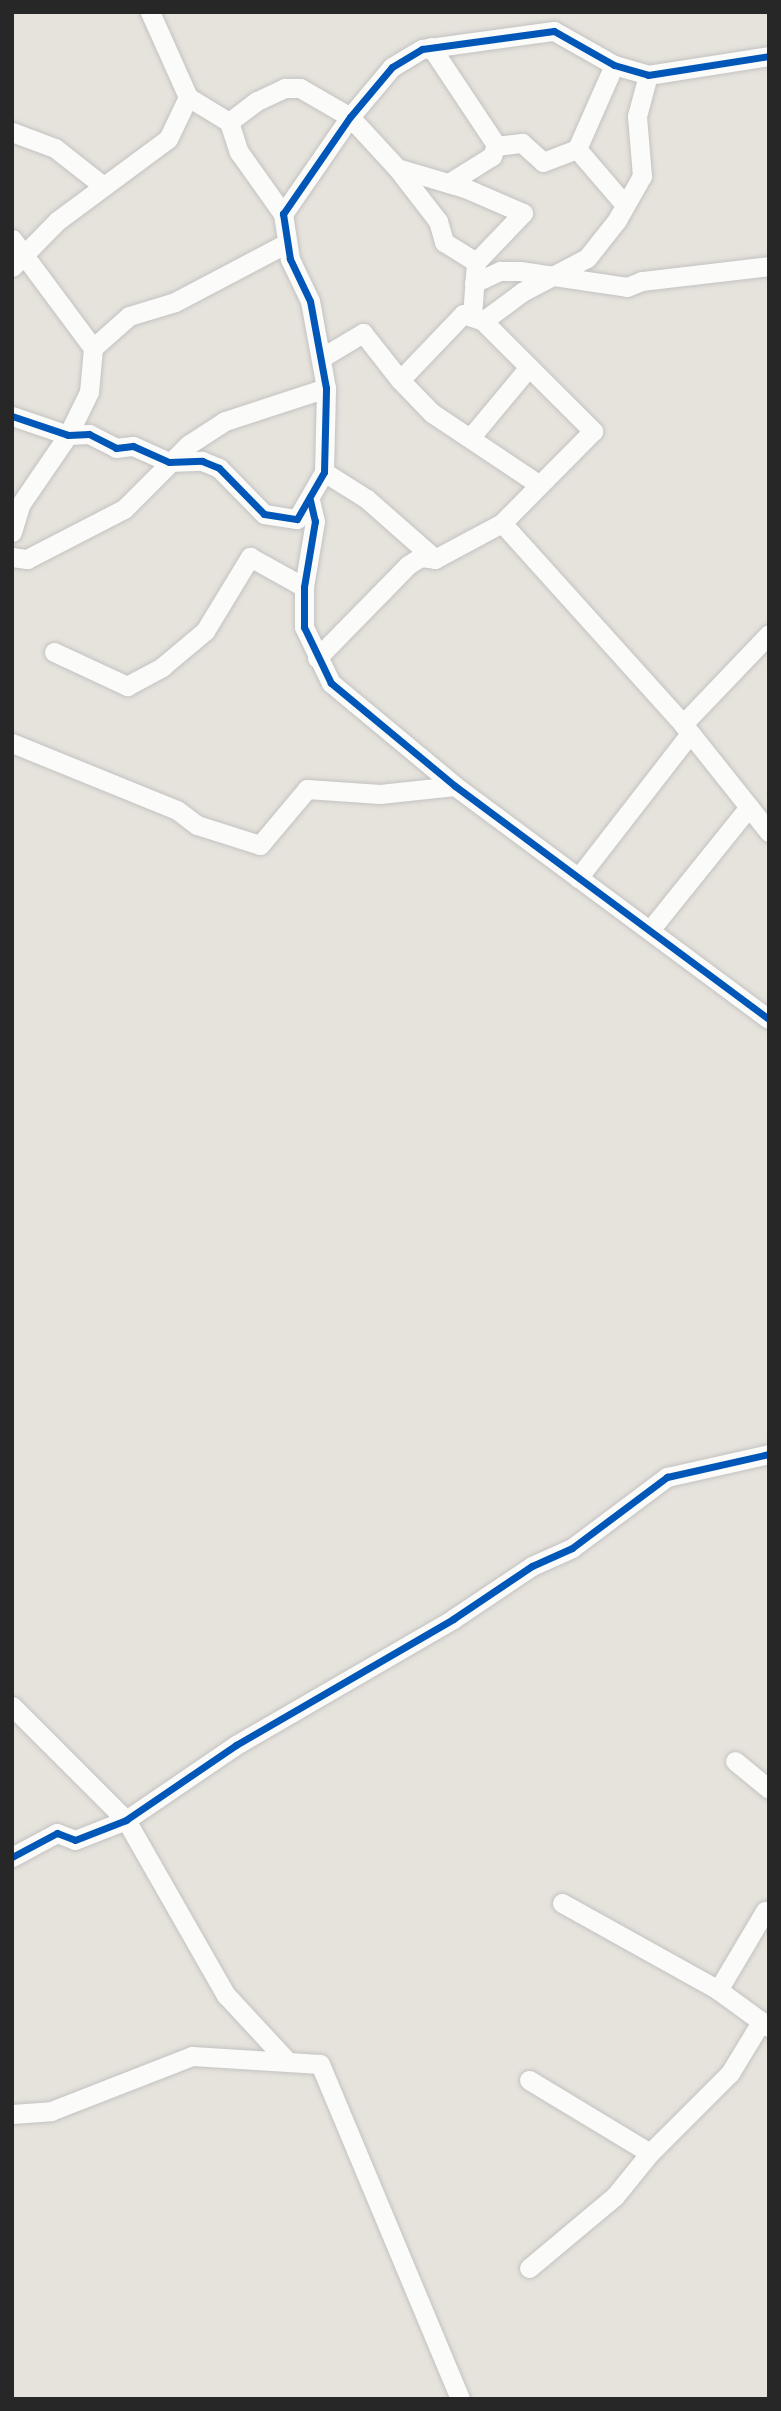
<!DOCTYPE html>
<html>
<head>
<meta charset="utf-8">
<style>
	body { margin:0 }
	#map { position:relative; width:781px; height:2411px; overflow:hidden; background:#e6e3dc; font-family:"Alegreya Sans",sans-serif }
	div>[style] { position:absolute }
	.roads { filter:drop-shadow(0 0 2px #c3c2c2) drop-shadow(0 0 2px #c3c2c2) }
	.street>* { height:19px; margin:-9.5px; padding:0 9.5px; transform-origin:9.5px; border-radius:9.5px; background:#fbfbfa }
	.cycleway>* { height:7px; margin:-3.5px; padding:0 3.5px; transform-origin:3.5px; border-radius:3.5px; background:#0057b8 }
	span { translate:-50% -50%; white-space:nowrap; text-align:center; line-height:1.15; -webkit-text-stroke:6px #fff; paint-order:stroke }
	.frame { position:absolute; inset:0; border:14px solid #272727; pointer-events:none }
</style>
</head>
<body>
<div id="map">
	<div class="roads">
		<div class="street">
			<div style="left:150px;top:12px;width:93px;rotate:65.9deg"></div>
			<div style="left:188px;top:97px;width:48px;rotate:31.4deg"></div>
			<div style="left:229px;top:122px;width:32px;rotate:72deg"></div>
			<div style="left:239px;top:152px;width:76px;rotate:54.6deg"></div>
			<div style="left:431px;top:47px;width:118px;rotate:56.4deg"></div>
			<div style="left:496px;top:145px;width:12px;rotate:110deg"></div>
			<div style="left:492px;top:156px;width:51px;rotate:147.9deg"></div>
			<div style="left:614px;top:65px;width:92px;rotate:113.8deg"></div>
			<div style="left:577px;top:149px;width:74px;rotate:49.4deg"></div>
			<div style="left:229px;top:122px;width:35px;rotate:-37deg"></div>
			<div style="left:257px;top:101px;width:31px;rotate:-25deg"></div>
			<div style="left:285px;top:88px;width:15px"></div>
			<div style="left:300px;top:88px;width:58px;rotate:30.1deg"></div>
			<div style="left:350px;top:117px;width:69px;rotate:47.3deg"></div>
			<div style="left:397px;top:168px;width:71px;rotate:16.4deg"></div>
			<div style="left:465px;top:188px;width:63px;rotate:23.3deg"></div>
			<div style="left:523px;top:213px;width:68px;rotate:133.8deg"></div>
			<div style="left:476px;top:262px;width:55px;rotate:94.2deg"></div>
			<div style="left:12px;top:132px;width:46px;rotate:20.4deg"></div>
			<div style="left:55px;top:148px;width:60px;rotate:38.2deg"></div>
			<div style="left:496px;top:146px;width:26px;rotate:-7deg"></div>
			<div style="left:522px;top:143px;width:28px;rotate:42deg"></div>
			<div style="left:543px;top:162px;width:36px;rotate:-21deg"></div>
			<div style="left:397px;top:168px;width:67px;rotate:52.3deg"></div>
			<div style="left:438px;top:221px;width:22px;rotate:74deg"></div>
			<div style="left:444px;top:242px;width:38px;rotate:32deg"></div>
			<div style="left:12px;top:239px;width:136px;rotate:53.4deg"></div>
			<div style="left:12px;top:267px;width:64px;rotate:-45.6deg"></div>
			<div style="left:57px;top:221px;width:138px;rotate:-36.5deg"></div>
			<div style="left:168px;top:139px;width:47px;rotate:-64.5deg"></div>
			<div style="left:474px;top:283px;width:29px;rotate:-25deg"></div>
			<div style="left:500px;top:271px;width:20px"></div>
			<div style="left:520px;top:271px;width:108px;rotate:8.5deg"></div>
			<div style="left:627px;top:287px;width:16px;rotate:-22deg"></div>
			<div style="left:642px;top:281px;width:128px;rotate:-6.7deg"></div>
			<div style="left:483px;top:321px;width:49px;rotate:-36.6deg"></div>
			<div style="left:522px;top:292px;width:73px;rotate:-27.6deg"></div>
			<div style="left:587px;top:258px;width:48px;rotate:-51.7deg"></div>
			<div style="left:617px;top:220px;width:51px;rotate:-60.4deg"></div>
			<div style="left:642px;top:176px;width:60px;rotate:-94.8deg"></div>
			<div style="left:637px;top:116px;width:42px;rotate:-75deg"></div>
			<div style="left:321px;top:358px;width:49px;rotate:-30.8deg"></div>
			<div style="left:363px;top:333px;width:60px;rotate:51.8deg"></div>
			<div style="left:400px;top:380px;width:91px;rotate:-46.3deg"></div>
			<div style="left:463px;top:314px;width:21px;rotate:19deg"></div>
			<div style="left:483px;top:321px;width:156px;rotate:45deg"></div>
			<div style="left:593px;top:431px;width:129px;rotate:134.7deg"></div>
			<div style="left:502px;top:523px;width:76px;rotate:151.8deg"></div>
			<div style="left:435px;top:559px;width:91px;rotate:-138.6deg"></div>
			<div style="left:367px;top:499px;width:51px;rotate:-147.9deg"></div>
			<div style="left:400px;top:380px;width:46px;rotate:45.9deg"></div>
			<div style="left:432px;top:413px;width:128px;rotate:33.8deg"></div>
			<div style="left:12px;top:416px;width:59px;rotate:18.7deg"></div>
			<div style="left:68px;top:435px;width:21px;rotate:-3deg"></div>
			<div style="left:89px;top:434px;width:30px;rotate:27deg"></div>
			<div style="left:116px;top:448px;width:17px;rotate:-7deg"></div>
			<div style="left:133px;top:446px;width:39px;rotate:24deg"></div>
			<div style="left:169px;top:462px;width:33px;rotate:-2deg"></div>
			<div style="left:202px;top:461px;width:18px;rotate:22deg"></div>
			<div style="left:219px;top:468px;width:64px;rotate:45.6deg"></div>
			<div style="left:264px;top:514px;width:33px;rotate:9deg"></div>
			<div style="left:297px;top:519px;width:54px;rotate:-60.1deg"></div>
			<div style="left:324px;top:472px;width:84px;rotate:-88.6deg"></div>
			<div style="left:326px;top:388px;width:88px;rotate:-100.4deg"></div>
			<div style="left:310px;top:301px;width:47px;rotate:-115.5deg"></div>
			<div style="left:290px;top:259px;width:46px;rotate:-98.8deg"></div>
			<div style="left:283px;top:214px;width:118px;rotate:-55.4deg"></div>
			<div style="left:350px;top:117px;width:65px;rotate:-50deg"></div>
			<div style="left:392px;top:67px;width:35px;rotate:-31deg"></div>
			<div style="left:422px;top:49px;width:133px;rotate:-7.8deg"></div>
			<div style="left:554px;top:31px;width:69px;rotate:29.5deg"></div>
			<div style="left:614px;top:65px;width:35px;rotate:16deg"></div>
			<div style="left:648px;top:75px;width:122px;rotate:-8.9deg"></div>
			<div style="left:470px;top:438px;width:92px;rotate:-50.3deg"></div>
			<div style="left:310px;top:500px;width:22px;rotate:77deg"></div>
			<div style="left:315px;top:521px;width:67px;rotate:99.5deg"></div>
			<div style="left:304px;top:587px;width:40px;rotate:90deg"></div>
			<div style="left:304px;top:627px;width:62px;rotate:64.3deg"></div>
			<div style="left:331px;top:683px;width:161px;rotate:39.7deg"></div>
			<div style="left:455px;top:786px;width:391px;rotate:36.6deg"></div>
			<div style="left:502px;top:523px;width:270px;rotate:48deg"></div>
			<div style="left:683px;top:724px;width:138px;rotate:51.5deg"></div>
			<div style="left:12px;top:532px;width:28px;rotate:-73deg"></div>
			<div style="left:20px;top:505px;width:85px;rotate:-55.6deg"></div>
			<div style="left:68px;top:435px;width:48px;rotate:-64deg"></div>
			<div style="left:89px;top:392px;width:44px;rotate:-84.8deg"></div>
			<div style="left:93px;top:348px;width:48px;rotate:-41.6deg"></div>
			<div style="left:129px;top:316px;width:48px;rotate:-16.9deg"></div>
			<div style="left:175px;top:302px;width:127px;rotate:-27.8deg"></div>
			<div style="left:12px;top:557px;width:15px;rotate:8deg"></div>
			<div style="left:27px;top:559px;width:109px;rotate:-27.3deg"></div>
			<div style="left:124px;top:509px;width:91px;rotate:-45deg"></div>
			<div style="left:188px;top:445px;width:44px;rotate:-33deg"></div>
			<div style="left:225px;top:421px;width:106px;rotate:-18.1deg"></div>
			<div style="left:54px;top:652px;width:81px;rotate:25deg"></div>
			<div style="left:127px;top:686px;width:40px;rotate:-28deg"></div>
			<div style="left:162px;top:667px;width:56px;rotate:-39.9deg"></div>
			<div style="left:205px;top:631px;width:87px;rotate:-58.7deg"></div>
			<div style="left:250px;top:557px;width:62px;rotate:29.1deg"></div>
			<div style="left:317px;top:658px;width:130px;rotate:-45.6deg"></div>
			<div style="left:408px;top:565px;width:15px;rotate:-32deg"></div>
			<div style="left:421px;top:557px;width:14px;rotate:8deg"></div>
			<div style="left:683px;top:724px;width:124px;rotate:-46.3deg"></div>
			<div style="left:12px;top:743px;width:178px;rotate:22.1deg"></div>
			<div style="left:177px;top:810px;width:25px;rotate:37deg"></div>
			<div style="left:197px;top:825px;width:66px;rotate:17.6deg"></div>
			<div style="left:260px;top:845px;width:73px;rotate:-50deg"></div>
			<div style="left:307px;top:789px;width:73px;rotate:3.9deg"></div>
			<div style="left:380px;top:794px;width:75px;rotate:-6.1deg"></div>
			<div style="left:578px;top:878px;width:181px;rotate:-52.2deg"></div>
			<div style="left:650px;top:930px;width:158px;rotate:-51.2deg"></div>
			<div style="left:12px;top:1706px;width:161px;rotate:45deg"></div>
			<div style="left:126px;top:1820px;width:202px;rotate:60.3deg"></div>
			<div style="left:226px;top:1995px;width:91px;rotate:47.2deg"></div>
			<div style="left:735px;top:1761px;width:44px;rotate:39.5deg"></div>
			<div style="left:12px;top:1857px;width:51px;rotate:-28.1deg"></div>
			<div style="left:57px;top:1833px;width:19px;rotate:21deg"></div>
			<div style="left:75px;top:1840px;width:55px;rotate:-21.4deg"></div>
			<div style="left:126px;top:1820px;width:133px;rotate:-34.3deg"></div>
			<div style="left:236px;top:1745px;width:251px;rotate:-30.1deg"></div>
			<div style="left:453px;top:1619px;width:95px;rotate:-33.9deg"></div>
			<div style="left:532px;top:1566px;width:44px;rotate:-24.2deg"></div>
			<div style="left:572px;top:1548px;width:119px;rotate:-36.8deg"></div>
			<div style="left:667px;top:1477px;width:105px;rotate:-12.7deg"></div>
			<div style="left:562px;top:1903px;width:179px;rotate:29.1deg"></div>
			<div style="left:769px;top:1913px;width:4px;rotate:-153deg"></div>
			<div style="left:765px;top:1911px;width:92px;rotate:120.7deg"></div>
			<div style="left:718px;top:1990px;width:63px;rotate:36deg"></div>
			<div style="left:529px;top:2080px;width:141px;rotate:31.1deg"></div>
			<div style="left:650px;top:2153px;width:113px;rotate:-45deg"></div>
			<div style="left:730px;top:2073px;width:60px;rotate:-58.7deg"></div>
			<div style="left:12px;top:2114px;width:39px;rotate:-4deg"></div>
			<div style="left:51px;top:2111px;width:151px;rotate:-21.3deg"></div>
			<div style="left:192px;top:2056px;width:128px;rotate:3.6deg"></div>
			<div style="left:320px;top:2064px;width:363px;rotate:67.3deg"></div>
			<div style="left:529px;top:2268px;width:112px;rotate:-39.9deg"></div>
			<div style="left:615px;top:2196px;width:55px;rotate:-50.9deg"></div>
		</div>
	</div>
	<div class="cycleway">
		<div style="left:12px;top:416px;width:59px;rotate:18.7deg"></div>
		<div style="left:68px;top:435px;width:21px;rotate:-3deg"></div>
		<div style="left:89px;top:434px;width:30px;rotate:27deg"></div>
		<div style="left:116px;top:448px;width:17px;rotate:-7deg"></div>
		<div style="left:133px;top:446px;width:39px;rotate:24deg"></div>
		<div style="left:169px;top:462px;width:33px;rotate:-2deg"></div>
		<div style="left:202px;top:461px;width:18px;rotate:22deg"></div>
		<div style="left:219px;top:468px;width:64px;rotate:45.6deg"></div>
		<div style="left:264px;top:514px;width:33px;rotate:9deg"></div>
		<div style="left:297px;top:519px;width:54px;rotate:-60.1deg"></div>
		<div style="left:324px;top:472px;width:84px;rotate:-88.6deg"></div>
		<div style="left:326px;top:388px;width:88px;rotate:-100.4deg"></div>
		<div style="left:310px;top:301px;width:47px;rotate:-115.5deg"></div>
		<div style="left:290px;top:259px;width:46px;rotate:-98.8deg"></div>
		<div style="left:283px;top:214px;width:118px;rotate:-55.4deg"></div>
		<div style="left:350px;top:117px;width:65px;rotate:-50deg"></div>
		<div style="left:392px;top:67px;width:35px;rotate:-31deg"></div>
		<div style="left:422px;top:49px;width:133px;rotate:-7.8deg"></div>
		<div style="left:554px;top:31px;width:69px;rotate:29.5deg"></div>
		<div style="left:614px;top:65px;width:35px;rotate:16deg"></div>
		<div style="left:648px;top:75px;width:122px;rotate:-8.9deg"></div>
		<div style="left:310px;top:500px;width:22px;rotate:77deg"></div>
		<div style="left:315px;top:521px;width:67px;rotate:99.5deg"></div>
		<div style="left:304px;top:587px;width:40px;rotate:90deg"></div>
		<div style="left:304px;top:627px;width:62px;rotate:64.3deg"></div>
		<div style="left:331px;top:683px;width:161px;rotate:39.7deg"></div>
		<div style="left:455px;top:786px;width:391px;rotate:36.6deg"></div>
		<div style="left:12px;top:1857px;width:51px;rotate:-28.1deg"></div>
		<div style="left:57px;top:1833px;width:19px;rotate:21deg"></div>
		<div style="left:75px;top:1840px;width:55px;rotate:-21.4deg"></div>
		<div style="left:126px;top:1820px;width:133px;rotate:-34.3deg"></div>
		<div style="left:236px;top:1745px;width:251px;rotate:-30.1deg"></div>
		<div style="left:453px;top:1619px;width:95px;rotate:-33.9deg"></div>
		<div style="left:532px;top:1566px;width:44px;rotate:-24.2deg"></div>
		<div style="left:572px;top:1548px;width:119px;rotate:-36.8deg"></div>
		<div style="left:667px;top:1477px;width:105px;rotate:-12.7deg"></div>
	</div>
	<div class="frame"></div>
</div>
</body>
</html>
